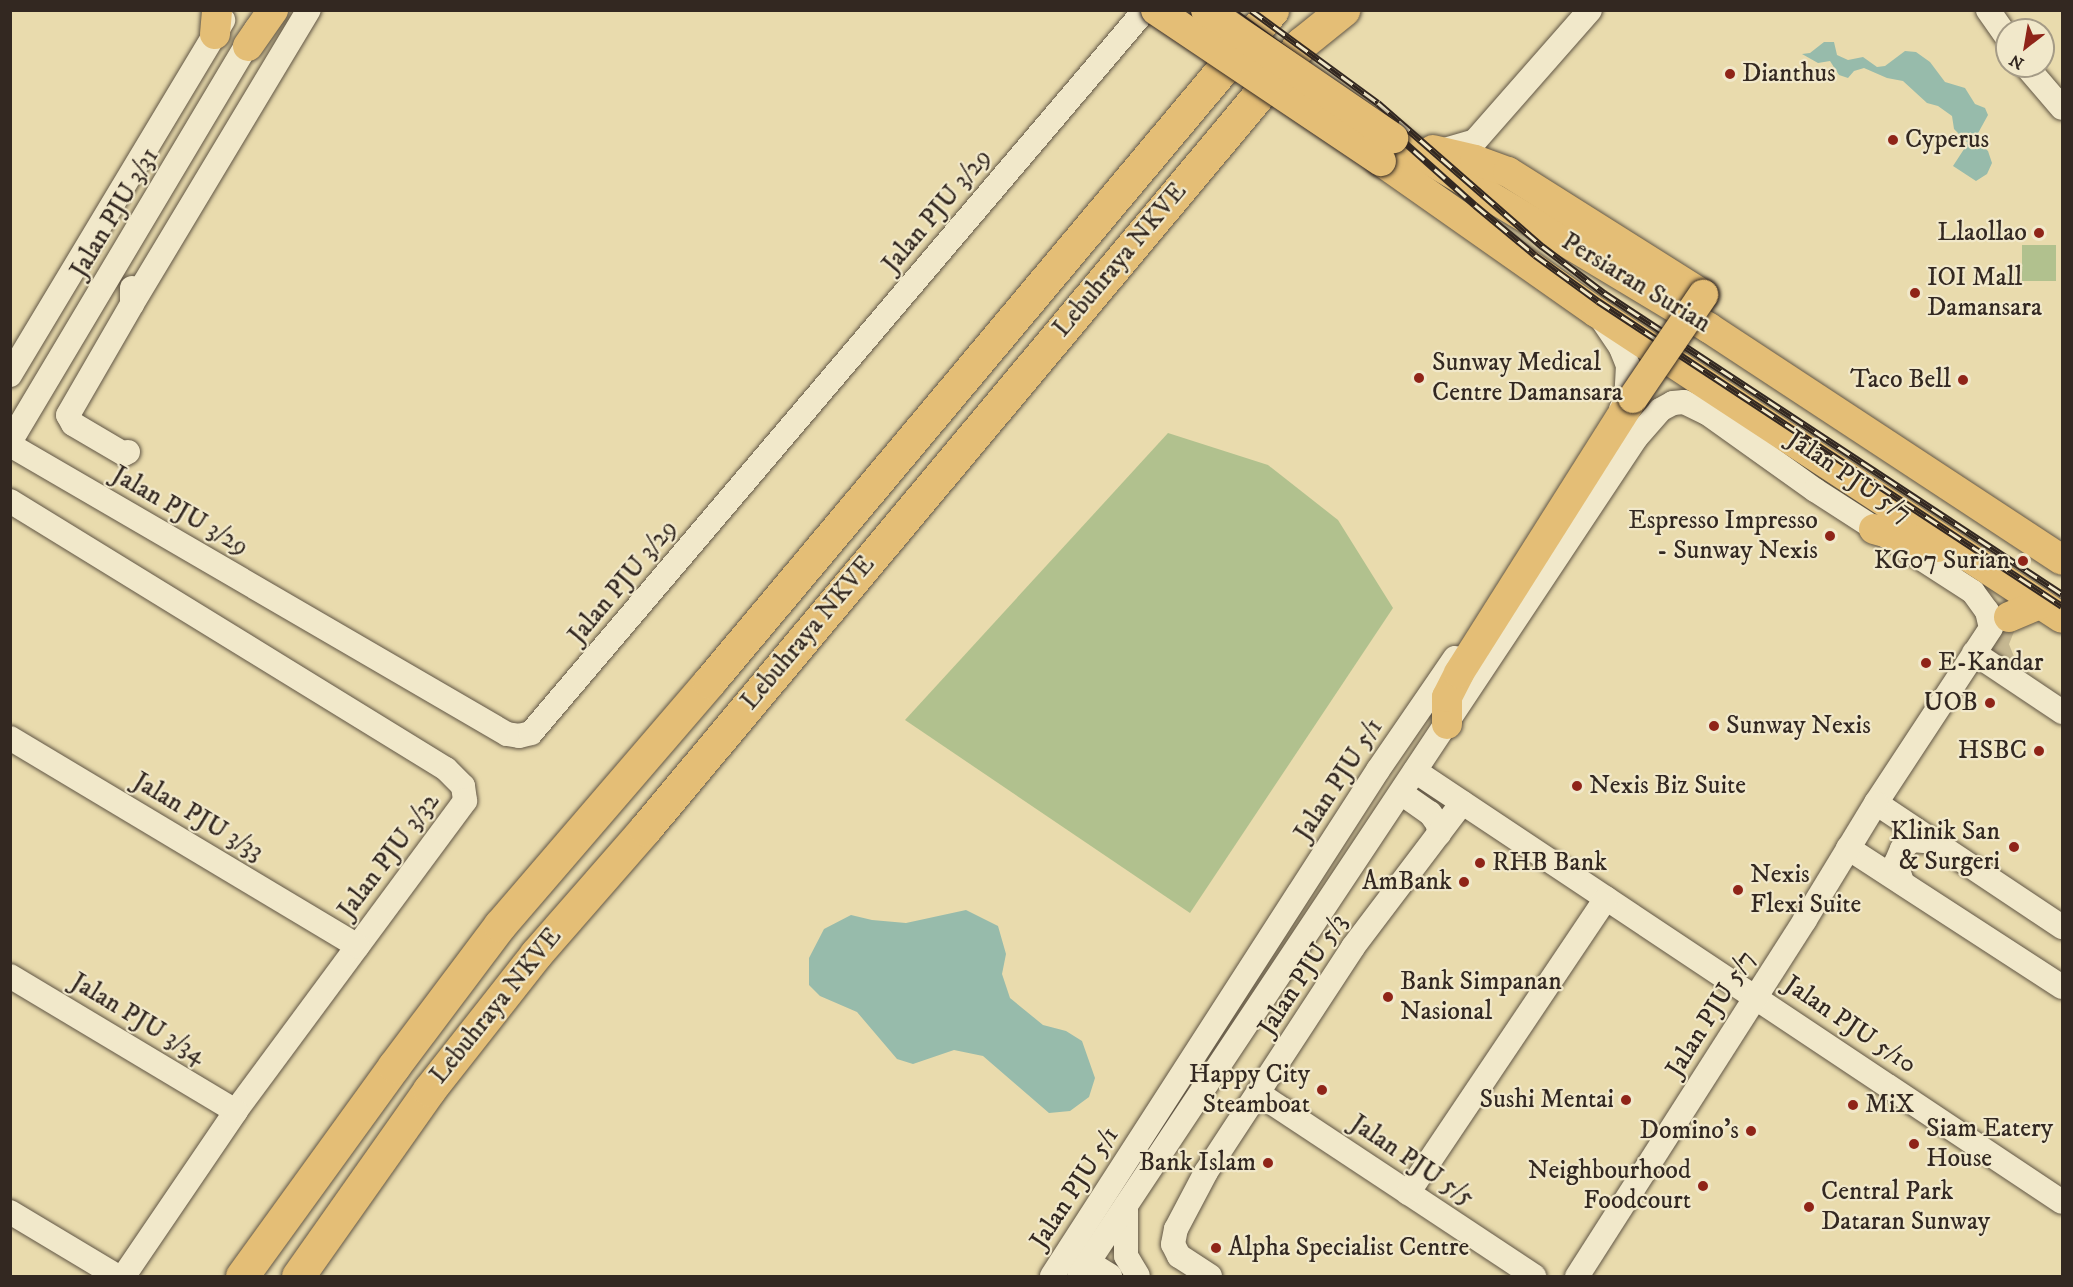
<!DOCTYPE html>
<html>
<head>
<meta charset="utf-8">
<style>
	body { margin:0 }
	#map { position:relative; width:2073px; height:1287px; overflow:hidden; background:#e9dbad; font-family:"IM FELL DW Pica",serif }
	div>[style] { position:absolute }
	.green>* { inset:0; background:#b1c18e; transform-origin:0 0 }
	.water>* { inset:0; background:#97bbab }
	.minor-tunnel>* { height:24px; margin-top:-12px; transform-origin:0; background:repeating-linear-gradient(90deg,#c5b791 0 24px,transparent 0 36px) }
	.roads { filter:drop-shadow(0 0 2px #605544) drop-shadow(0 0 2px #605544) }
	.minor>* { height:24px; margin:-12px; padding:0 12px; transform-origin:12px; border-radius:12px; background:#f1e8ca }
	.major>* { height:30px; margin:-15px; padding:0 15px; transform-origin:15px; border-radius:15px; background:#e4be76 }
	.highway>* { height:33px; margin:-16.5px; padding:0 16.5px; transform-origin:16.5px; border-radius:16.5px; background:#e4be76 }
	.rail>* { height:7px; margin-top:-3.5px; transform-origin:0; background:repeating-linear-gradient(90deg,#f1e8ca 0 14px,#332821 0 28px); box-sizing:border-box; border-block:2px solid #332821 }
	.bridges { filter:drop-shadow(0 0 2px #332821) drop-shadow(0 0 2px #332821) }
	.major-bridge>* { height:30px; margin:-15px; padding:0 15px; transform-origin:15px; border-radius:15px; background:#e4be76 }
	.dots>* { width:16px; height:16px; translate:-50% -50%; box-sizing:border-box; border:3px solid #f1e8ca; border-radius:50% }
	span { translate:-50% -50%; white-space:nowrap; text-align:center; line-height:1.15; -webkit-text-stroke:4.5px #f1e8ca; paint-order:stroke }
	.poi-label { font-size:26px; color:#332821 }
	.left { translate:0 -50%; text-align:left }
	.right { translate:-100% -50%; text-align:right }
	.street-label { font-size:26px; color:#332821 }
	.frame { position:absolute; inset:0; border:12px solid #332821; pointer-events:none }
	.north { position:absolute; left:1995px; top:18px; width:60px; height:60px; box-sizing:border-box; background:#f1e8ca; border:2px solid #a59b86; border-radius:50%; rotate:211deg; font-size:16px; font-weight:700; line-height:24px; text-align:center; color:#332821 }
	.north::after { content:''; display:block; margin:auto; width:21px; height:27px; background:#8f2418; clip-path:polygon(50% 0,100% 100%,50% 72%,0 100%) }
</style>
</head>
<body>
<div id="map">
	<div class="green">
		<div style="left:2022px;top:245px;width:34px;height:36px"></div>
		<div style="clip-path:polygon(1168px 433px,1268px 465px,1338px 520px,1393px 608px,1190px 913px,905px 720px)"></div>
	</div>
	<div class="water">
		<div style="clip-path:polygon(1824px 42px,1834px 42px,1837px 55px,1848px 60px,1863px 57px,1877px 67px,1885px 66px,1905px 51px,1916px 52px,1930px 62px,1945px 82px,1965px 88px,1975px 104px,1985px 108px,1988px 115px,1977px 135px,1978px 142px,1988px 151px,1992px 163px,1987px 174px,1976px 181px,1953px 166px,1968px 143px,1954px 129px,1952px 116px,1938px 106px,1927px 103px,1903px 81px,1887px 78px,1864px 68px,1854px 71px,1848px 78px,1839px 75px,1830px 61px,1818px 63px,1802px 54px,1810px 53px)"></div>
		<div style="clip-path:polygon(966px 910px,998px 926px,1006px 954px,1002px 974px,1010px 998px,1043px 1025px,1066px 1031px,1082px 1041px,1095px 1078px,1089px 1097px,1070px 1111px,1049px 1113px,983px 1056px,954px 1050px,913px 1064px,897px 1059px,857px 1012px,820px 996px,809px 985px,809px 958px,824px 929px,851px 915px,872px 920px,906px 923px)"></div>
	</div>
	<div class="minor-tunnel">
		<div style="left:2003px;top:627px;width:18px;rotate:112deg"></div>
		<div style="left:1996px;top:644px;width:35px;rotate:68deg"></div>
	</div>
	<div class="roads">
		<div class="minor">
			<div style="left:1988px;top:10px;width:33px;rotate:55deg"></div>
			<div style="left:2026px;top:66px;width:55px;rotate:49.4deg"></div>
			<div style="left:1441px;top:151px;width:35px;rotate:-16deg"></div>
			<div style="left:1475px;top:141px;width:174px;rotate:-48.7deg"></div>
			<div style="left:132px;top:304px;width:343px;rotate:-59deg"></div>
			<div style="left:1601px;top:318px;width:36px;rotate:56deg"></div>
			<div style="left:1621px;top:348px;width:18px;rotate:68deg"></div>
			<div style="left:1628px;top:365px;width:33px;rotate:93deg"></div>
			<div style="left:1626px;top:398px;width:12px;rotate:114deg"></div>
			<div style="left:10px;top:375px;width:414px;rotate:-59deg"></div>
			<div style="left:10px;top:442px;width:481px;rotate:-59.2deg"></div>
			<div style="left:10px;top:445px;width:575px;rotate:30.18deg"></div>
			<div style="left:507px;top:734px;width:12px;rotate:9deg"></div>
			<div style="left:519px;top:736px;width:12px;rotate:-14deg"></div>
			<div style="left:531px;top:733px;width:949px;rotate:-49.66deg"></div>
			<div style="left:128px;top:452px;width:4px;rotate:153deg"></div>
			<div style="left:124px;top:454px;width:59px;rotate:-149.5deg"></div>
			<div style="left:73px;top:424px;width:10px;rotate:-119deg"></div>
			<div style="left:68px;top:415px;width:128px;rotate:-60deg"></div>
			<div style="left:132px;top:304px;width:16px;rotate:-90deg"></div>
			<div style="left:10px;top:501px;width:512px;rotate:31.58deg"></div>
			<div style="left:446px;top:769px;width:24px;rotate:45deg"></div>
			<div style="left:463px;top:786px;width:15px;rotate:82deg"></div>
			<div style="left:465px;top:801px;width:385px;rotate:126.5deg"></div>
			<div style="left:236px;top:1111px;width:199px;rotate:124.2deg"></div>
			<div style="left:1974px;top:653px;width:106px;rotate:33.8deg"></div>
			<div style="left:10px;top:738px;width:405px;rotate:30.9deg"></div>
			<div style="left:1415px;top:771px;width:777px;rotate:33.67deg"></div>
			<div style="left:1401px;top:793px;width:35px;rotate:35deg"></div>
			<div style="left:1430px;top:813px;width:14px;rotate:54deg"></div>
			<div style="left:1438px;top:824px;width:10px;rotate:84deg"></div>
			<div style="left:1876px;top:803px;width:224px;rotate:33.7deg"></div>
			<div style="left:1848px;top:848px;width:255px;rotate:33deg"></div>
			<div style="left:1902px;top:882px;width:20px;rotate:-108deg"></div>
			<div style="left:1896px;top:863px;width:15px;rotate:-67deg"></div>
			<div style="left:1902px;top:849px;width:13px;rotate:-42deg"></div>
			<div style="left:1912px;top:840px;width:21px;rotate:5deg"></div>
			<div style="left:10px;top:976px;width:263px;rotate:30.9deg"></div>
			<div style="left:1259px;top:1094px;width:330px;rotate:33.5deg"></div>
			<div style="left:1408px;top:1193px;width:355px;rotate:-56.1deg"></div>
			<div style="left:1126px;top:1206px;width:50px;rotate:90deg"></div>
			<div style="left:1126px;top:1256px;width:23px;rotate:59deg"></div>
			<div style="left:10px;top:1212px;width:125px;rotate:30.9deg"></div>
			<div style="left:1074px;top:1261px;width:14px;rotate:4deg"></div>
			<div style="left:1088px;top:1262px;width:26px;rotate:32deg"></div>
			<div style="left:1052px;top:1276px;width:602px;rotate:-57.21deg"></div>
			<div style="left:1378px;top:770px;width:136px;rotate:-55.5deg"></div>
			<div style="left:1079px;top:1276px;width:1006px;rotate:-56.39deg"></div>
			<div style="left:1636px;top:438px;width:37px;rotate:-49deg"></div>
			<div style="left:1660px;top:410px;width:15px;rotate:-28deg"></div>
			<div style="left:1673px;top:403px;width:11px;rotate:-5deg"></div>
			<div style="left:1684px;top:402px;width:25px;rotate:26deg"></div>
			<div style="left:1707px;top:413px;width:133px;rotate:35.5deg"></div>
			<div style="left:1815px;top:490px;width:188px;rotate:32.8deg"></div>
			<div style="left:1973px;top:592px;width:24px;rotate:54deg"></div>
			<div style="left:1987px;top:611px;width:17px;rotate:77deg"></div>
			<div style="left:1991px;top:628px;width:209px;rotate:123.3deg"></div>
			<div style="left:1876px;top:803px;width:137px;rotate:121.3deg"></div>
			<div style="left:1805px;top:920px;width:423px;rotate:122.6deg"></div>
			<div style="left:1210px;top:1276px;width:37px;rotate:-147deg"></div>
			<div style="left:1179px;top:1256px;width:13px;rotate:-117deg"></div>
			<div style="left:1173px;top:1244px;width:15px;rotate:-79deg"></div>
			<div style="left:1176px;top:1229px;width:64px;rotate:-62.2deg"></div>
			<div style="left:1206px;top:1172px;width:269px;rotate:-56.8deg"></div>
			<div style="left:1353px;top:947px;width:181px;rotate:-52.9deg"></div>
		</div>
		<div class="major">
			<div style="left:215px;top:34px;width:24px;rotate:-85deg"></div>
			<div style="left:248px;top:46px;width:44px;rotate:-55.2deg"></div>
			<div style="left:1393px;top:138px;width:369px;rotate:31deg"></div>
			<div style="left:1709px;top:328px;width:422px;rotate:33.3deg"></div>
			<div style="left:1433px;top:150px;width:43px;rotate:13.4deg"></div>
			<div style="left:1475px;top:160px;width:35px;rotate:20deg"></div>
			<div style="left:1508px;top:172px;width:231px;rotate:32.2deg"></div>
			<div style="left:1381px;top:161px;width:263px;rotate:35.1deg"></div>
			<div style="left:1596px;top:312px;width:557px;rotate:33.29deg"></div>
			<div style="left:1874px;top:529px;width:66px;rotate:15.7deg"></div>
			<div style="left:2009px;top:617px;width:34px;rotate:-23deg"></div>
			<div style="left:1447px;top:724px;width:27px;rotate:-90deg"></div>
			<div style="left:1447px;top:697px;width:27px;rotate:-63deg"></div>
			<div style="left:1459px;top:673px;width:325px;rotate:-57.7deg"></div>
		</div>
		<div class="highway">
			<div style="left:242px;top:1276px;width:259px;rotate:-54.1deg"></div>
			<div style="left:394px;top:1066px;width:176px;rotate:-53.1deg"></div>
			<div style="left:500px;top:925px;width:321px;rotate:-49.3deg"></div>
			<div style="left:709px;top:682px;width:877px;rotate:-50.04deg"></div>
			<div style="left:298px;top:1276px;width:228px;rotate:-54.8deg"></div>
			<div style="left:429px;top:1090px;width:173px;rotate:-51.8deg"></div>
			<div style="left:536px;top:954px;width:166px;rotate:-48.9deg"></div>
			<div style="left:645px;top:829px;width:1024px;rotate:-50.11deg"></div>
			<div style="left:1302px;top:43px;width:53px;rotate:-38.8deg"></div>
		</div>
	</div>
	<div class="rail">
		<div style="left:1232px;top:10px;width:174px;rotate:36.3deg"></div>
		<div style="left:1372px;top:113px;width:138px;rotate:41.8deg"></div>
		<div style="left:1475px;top:205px;width:78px;rotate:39.8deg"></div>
		<div style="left:1535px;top:255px;width:78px;rotate:36.1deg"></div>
		<div style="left:1598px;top:301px;width:555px;rotate:33.32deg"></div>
		<div style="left:1251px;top:10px;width:157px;rotate:36.2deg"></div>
		<div style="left:1378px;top:103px;width:218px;rotate:41.1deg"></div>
		<div style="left:1542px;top:246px;width:78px;rotate:37.2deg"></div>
		<div style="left:1604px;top:293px;width:548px;rotate:33.31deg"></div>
	</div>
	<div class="bridges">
		<div class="major-bridge">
			<div style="left:1156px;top:10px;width:271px;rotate:33.9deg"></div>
			<div style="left:1206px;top:10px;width:227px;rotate:34.4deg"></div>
			<div style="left:1633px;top:398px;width:125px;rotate:-55.8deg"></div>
		</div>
	</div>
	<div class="dots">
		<div style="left:1730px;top:74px;background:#8f2418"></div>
		<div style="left:1893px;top:140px;background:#8f2418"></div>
		<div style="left:2039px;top:233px;background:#8f2418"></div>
		<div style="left:1915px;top:293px;background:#8f2418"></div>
		<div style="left:1419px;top:378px;background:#8f2418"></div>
		<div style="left:1963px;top:380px;background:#8f2418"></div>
		<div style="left:1830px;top:536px;background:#8f2418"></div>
		<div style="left:2023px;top:561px;background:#8f2418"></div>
		<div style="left:1926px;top:663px;background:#8f2418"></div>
		<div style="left:1990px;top:703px;background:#8f2418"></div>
		<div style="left:1714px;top:726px;background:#8f2418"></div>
		<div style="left:2039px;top:751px;background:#8f2418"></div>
		<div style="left:1577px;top:786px;background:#8f2418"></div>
		<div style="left:2014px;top:847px;background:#8f2418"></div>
		<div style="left:1480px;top:863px;background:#8f2418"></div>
		<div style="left:1464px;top:882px;background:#8f2418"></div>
		<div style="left:1738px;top:890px;background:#8f2418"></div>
		<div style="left:1388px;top:997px;background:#8f2418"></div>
		<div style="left:1322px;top:1090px;background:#8f2418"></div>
		<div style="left:1626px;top:1100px;background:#8f2418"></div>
		<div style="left:1853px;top:1105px;background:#8f2418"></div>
		<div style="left:1751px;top:1131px;background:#8f2418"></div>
		<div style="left:1914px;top:1144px;background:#8f2418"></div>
		<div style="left:1268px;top:1163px;background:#8f2418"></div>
		<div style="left:1703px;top:1186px;background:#8f2418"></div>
		<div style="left:1809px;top:1207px;background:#8f2418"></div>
		<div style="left:1216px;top:1248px;background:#8f2418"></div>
	</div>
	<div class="poi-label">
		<span class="left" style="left:1742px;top:74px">Dianthus</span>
		<span class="left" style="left:1905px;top:140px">Cyperus</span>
		<span class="right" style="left:2027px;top:233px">Llaollao</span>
		<span class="left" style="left:1927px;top:293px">IOI Mall<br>Damansara</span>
		<span class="left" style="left:1432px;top:378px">Sunway Medical<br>Centre Damansara</span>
		<span class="right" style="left:1951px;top:380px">Taco Bell</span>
		<span class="right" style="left:1818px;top:536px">Espresso Impresso<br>- Sunway Nexis</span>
		<span class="right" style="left:2010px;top:561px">KG07 Surian</span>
		<span class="left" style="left:1938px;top:663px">E-Kandar</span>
		<span class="right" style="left:1978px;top:703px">UOB</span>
		<span class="left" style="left:1726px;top:726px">Sunway Nexis</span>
		<span class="right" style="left:2027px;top:751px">HSBC</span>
		<span class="left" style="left:1589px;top:786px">Nexis Biz Suite</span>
		<span class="right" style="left:2000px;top:847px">Klinik San<br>&amp; Surgeri</span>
		<span class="left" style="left:1492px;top:863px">RHB Bank</span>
		<span class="left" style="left:1750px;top:890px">Nexis<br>Flexi Suite</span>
		<span class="right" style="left:1452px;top:882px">AmBank</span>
		<span class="left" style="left:1400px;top:997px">Bank Simpanan<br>Nasional</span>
		<span class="right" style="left:1310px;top:1090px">Happy City<br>Steamboat</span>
		<span class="right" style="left:1614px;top:1100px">Sushi Mentai</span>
		<span class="left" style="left:1865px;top:1105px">MiX</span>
		<span class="left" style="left:1926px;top:1144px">Siam Eatery<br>House</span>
		<span class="right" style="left:1739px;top:1131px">Domino's</span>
		<span class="right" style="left:1256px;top:1163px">Bank Islam</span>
		<span class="right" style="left:1691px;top:1186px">Neighbourhood<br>Foodcourt</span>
		<span class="left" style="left:1821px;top:1207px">Central Park<br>Dataran Sunway</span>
		<span class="left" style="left:1228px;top:1248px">Alpha Specialist Centre</span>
	</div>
	<div class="street-label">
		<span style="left:937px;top:211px;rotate:-50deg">Jalan PJU 3/29</span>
		<span style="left:115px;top:213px;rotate:-59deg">Jalan PJU 3/31</span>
		<span style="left:1120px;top:260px;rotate:-50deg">Lebuhraya NKVE</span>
		<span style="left:1636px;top:283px;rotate:31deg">Persiaran Surian</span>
		<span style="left:1849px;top:477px;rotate:34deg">Jalan PJU 5/7</span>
		<span style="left:180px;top:511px;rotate:30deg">Jalan PJU 3/29</span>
		<span style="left:623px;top:582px;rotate:-50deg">Jalan PJU 3/29</span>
		<span style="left:808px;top:633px;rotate:-50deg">Lebuhraya NKVE</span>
		<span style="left:1339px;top:780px;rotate:-57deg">Jalan PJU 5/1</span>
		<span style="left:198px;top:817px;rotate:31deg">Jalan PJU 3/33</span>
		<span style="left:389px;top:856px;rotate:-53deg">Jalan PJU 3/32</span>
		<span style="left:1303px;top:975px;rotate:-57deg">Jalan PJU 5/3</span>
		<span style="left:496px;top:1006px;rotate:-51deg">Lebuhraya NKVE</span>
		<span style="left:1711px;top:1014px;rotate:-58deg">Jalan PJU 5/7</span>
		<span style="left:138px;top:1019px;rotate:31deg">Jalan PJU 3/34</span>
		<span style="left:1850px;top:1025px;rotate:34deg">Jalan PJU 5/10</span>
		<span style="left:1412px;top:1161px;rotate:34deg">Jalan PJU 5/5</span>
		<span style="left:1075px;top:1188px;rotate:-57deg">Jalan PJU 5/1</span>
	</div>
	<div class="frame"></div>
	<div class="north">N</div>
</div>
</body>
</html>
